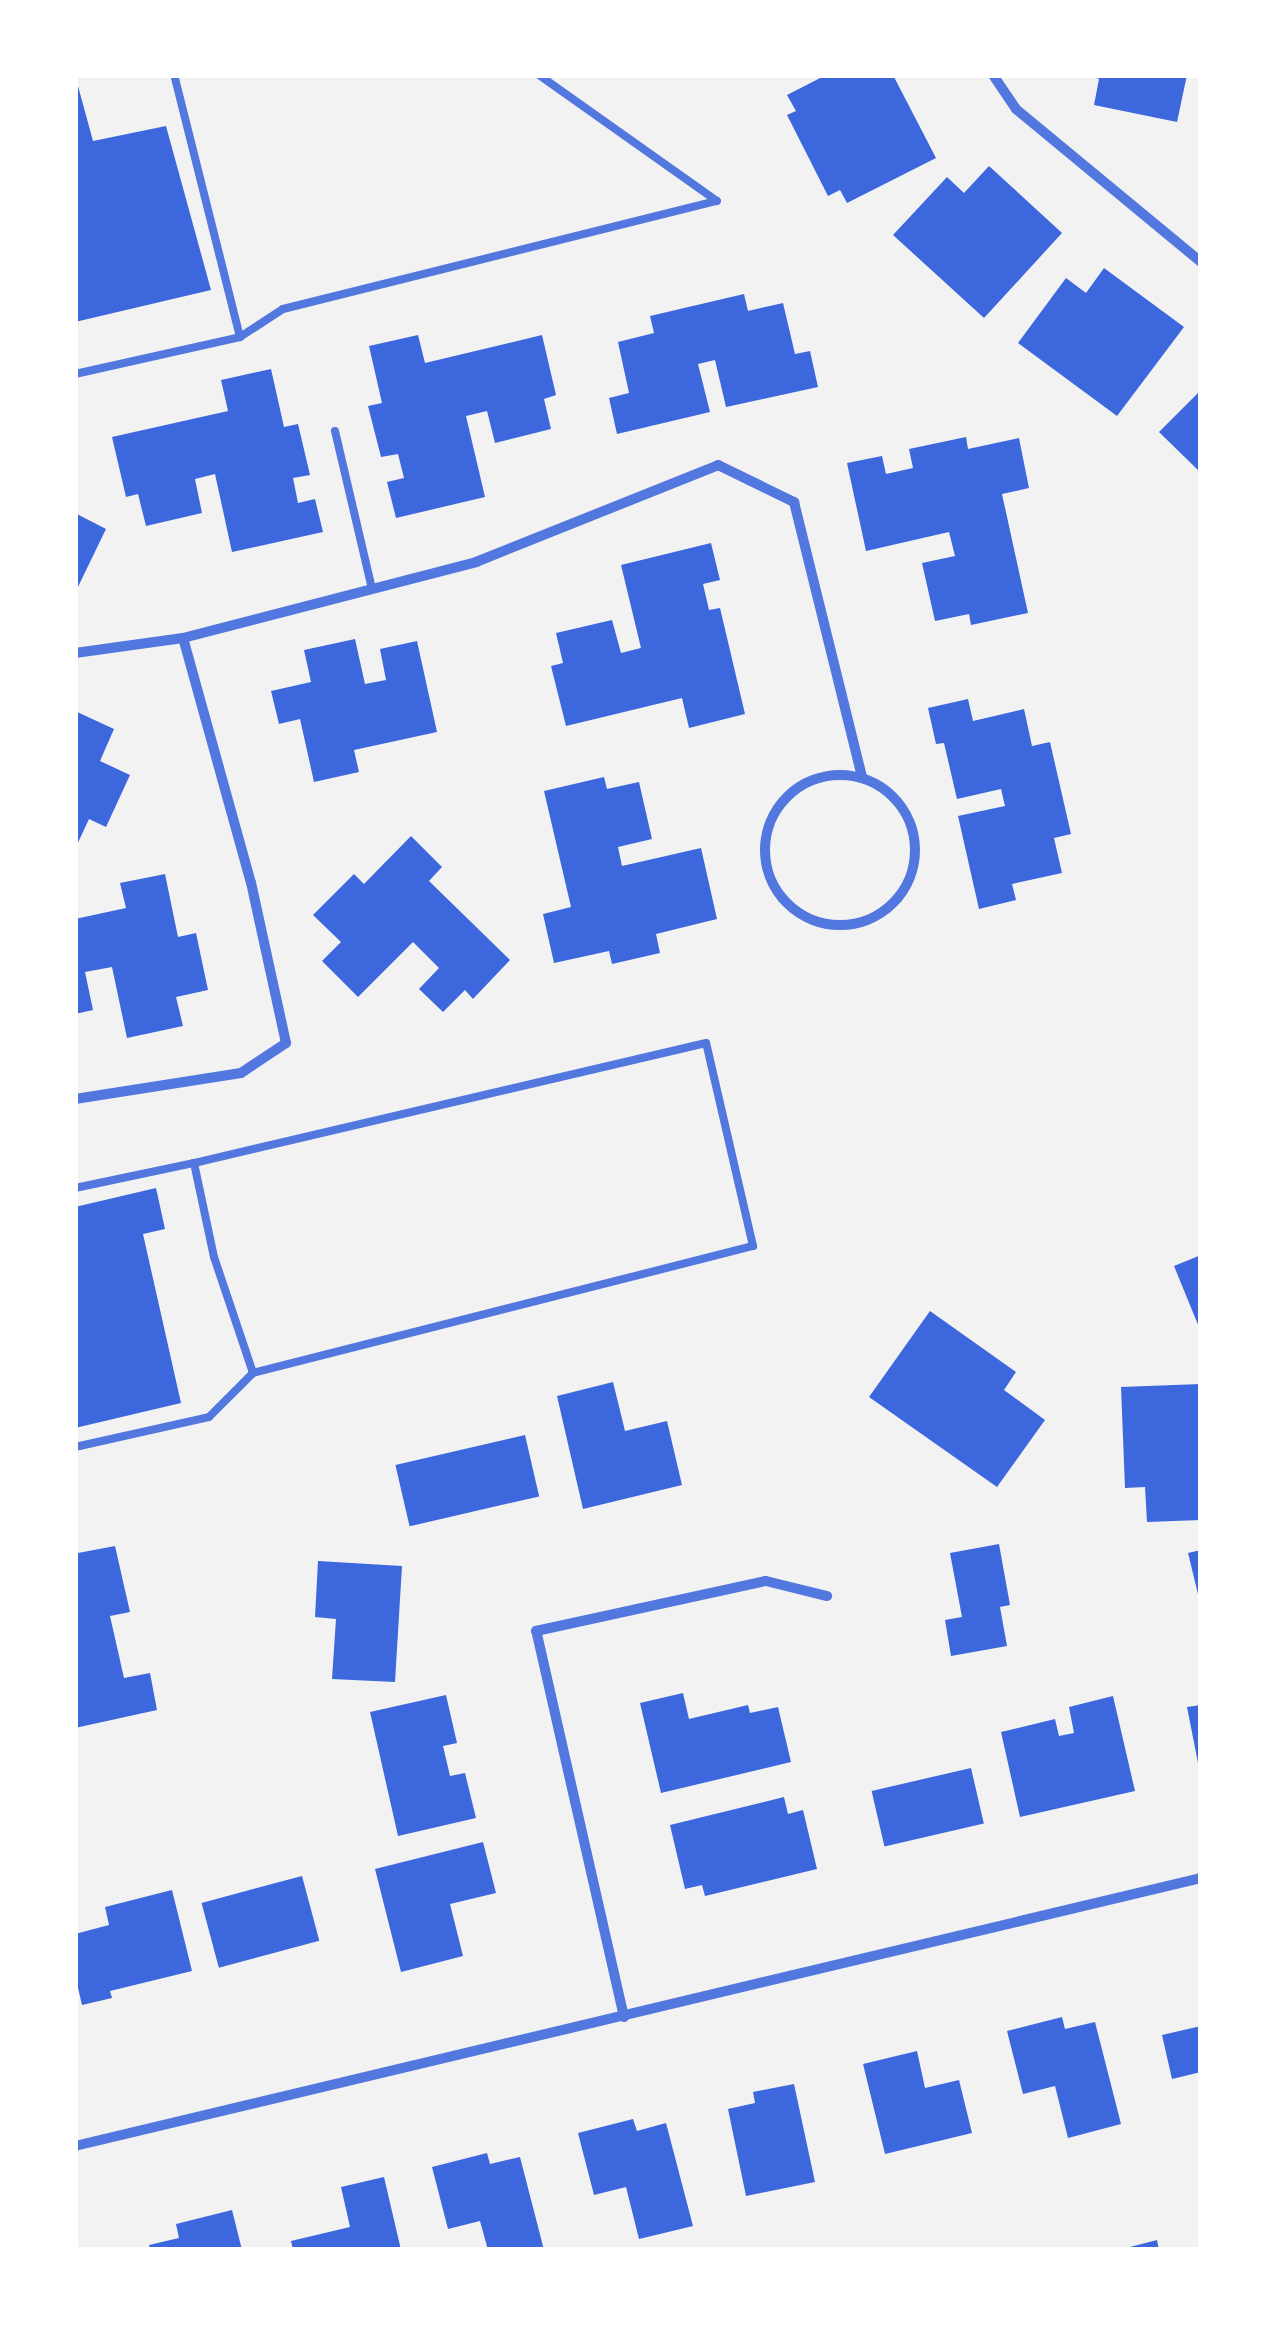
<!DOCTYPE html>
<html>
<head>
<meta charset="utf-8">
<style>
	body { margin:0 }
	#map { position:relative; width:1276px; height:2325px; overflow:hidden; background:#f2f2f2; font-family:Lato,sans-serif }
	div>[style] { position:absolute }
	.building>* { inset:0; background:#3d67dc; transform-origin:0 0 }
	.service>* { height:8px; margin:-4px; padding:0 4px; transform-origin:4px; border-radius:4px; background:#5277de }
	.minor>* { height:10px; margin:-5px; padding:0 5px; transform-origin:5px; border-radius:5px; background:#5277de }
	.minor>.ring { margin:-5px; padding:0; box-sizing:content-box; background:none; border:10px solid #5277de; border-radius:50% }
	span { translate:-50% -50%; white-space:nowrap; text-align:center; line-height:1.15; -webkit-text-stroke:9px #fff; paint-order:stroke }
	.frame { position:absolute; inset:0; border:78px solid #fff; pointer-events:none }
</style>
</head>
<body>
<div id="map">
	<div class="building">
		<div style="clip-path:polygon(75px 75px,93px 141px,166px 126px,211px 290px,75px 322px)"></div>
		<div style="clip-path:polygon(826px 75px,893px 75px,936px 158px,847px 203px,840px 190px,828px 196px,787px 115px,796px 111px,787px 95px)"></div>
		<div style="clip-path:polygon(1089px 75px,1187px 75px,1177px 122px,1094px 105px,1099px 79px)"></div>
		<div style="clip-path:polygon(989px 166px,1062px 233px,984px 318px,893px 235px,947px 177px,964px 193px)"></div>
		<div style="clip-path:polygon(1104px 268px,1184px 327px,1117px 416px,1018px 343px,1066px 278px,1086px 293px)"></div>
		<div style="clip-path:polygon(744px 294px,748px 311px,783px 303px,795px 354px,810px 351px,818px 387px,726px 407px,715px 360px,698px 364px,710px 412px,617px 434px,609px 398px,629px 393px,618px 342px,654px 333px,650px 316px)"></div>
		<div style="clip-path:polygon(418px 335px,425px 363px,542px 335px,556px 395px,544px 399px,551px 429px,495px 443px,487px 411px,466px 416px,485px 497px,396px 518px,387px 482px,404px 478px,398px 454px,381px 457px,368px 406px,382px 403px,369px 346px)"></div>
		<div style="clip-path:polygon(271px 369px,284px 427px,298px 424px,310px 475px,293px 478px,298px 503px,315px 499px,323px 532px,232px 552px,215px 474px,195px 479px,202px 513px,146px 526px,138px 494px,126px 497px,112px 437px,228px 411px,221px 380px)"></div>
		<div style="clip-path:polygon(1201px 390px,1201px 473px,1159px 432px)"></div>
		<div style="clip-path:polygon(966px 437px,968px 449px,1019px 438px,1029px 488px,1002px 494px,1028px 613px,971px 625px,969px 614px,935px 621px,922px 563px,955px 556px,949px 532px,866px 551px,847px 463px,882px 456px,886px 474px,913px 468px,909px 449px)"></div>
		<div style="clip-path:polygon(75px 513px,106px 529px,75px 593px)"></div>
		<div style="clip-path:polygon(711px 543px,720px 580px,703px 584px,709px 610px,720px 608px,745px 714px,689px 728px,682px 698px,566px 726px,551px 666px,563px 663px,556px 633px,612px 620px,621px 653px,641px 648px,621px 565px)"></div>
		<div style="clip-path:polygon(355px 639px,365px 684px,386px 680px,380px 649px,417px 641px,437px 732px,354px 750px,359px 772px,314px 782px,300px 719px,279px 724px,271px 691px,311px 682px,304px 650px)"></div>
		<div style="clip-path:polygon(968px 699px,973px 721px,1024px 709px,1032px 746px,1050px 742px,1071px 834px,1054px 838px,1062px 873px,1012px 884px,1016px 900px,979px 909px,958px 816px,1005px 806px,1001px 789px,957px 799px,944px 743px,936px 744px,928px 708px)"></div>
		<div style="clip-path:polygon(75px 711px,114px 729px,100px 761px,130px 775px,106px 827px,89px 819px,75px 849px)"></div>
		<div style="clip-path:polygon(604px 777px,607px 789px,639px 782px,652px 839px,618px 847px,622px 866px,701px 848px,717px 919px,656px 934px,660px 953px,612px 964px,609px 951px,554px 963px,543px 914px,571px 907px,544px 791px)"></div>
		<div style="clip-path:polygon(411px 836px,442px 867px,429px 881px,510px 960px,473px 999px,465px 990px,443px 1012px,419px 989px,439px 968px,413px 942px,358px 997px,322px 961px,341px 942px,313px 915px,354px 874px,364px 884px)"></div>
		<div style="clip-path:polygon(165px 874px,178px 937px,196px 933px,208px 990px,176px 997px,183px 1026px,127px 1038px,112px 967px,85px 972px,93px 1010px,75px 1014px,75px 919px,126px 908px,120px 883px)"></div>
		<div style="clip-path:polygon(156px 1188px,165px 1229px,143px 1234px,181px 1403px,75px 1428px,75px 1207px)"></div>
		<div style="clip-path:polygon(1201px 1255px,1201px 1332px,1174px 1266px)"></div>
		<div style="clip-path:polygon(930px 1311px,1016px 1372px,1004px 1390px,1045px 1420px,997px 1487px,869px 1397px)"></div>
		<div style="clip-path:polygon(613px 1382px,625px 1431px,667px 1421px,682px 1485px,583px 1509px,557px 1396px)"></div>
		<div style="clip-path:polygon(1201px 1384px,1201px 1520px,1147px 1522px,1145px 1487px,1125px 1488px,1121px 1387px)"></div>
		<div style="left:525px;top:1435px;width:63px;height:133px;rotate:77deg"></div>
		<div style="clip-path:polygon(999px 1544px,1010px 1605px,1000px 1607px,1007px 1646px,951px 1656px,945px 1620px,962px 1617px,950px 1553px)"></div>
		<div style="clip-path:polygon(75px 1545px,78px 1553px,115px 1546px,130px 1612px,110px 1616px,124px 1678px,150px 1673px,157px 1710px,75px 1728px)"></div>
		<div style="clip-path:polygon(1201px 1550px,1201px 1593px,1198px 1594px,1188px 1553px)"></div>
		<div style="clip-path:polygon(318px 1561px,402px 1566px,395px 1682px,332px 1679px,336px 1619px,315px 1617px)"></div>
		<div style="clip-path:polygon(683px 1693px,689px 1719px,748px 1705px,750px 1713px,778px 1707px,791px 1762px,661px 1793px,640px 1703px)"></div>
		<div style="clip-path:polygon(446px 1695px,457px 1743px,443px 1746px,450px 1776px,465px 1773px,476px 1818px,398px 1836px,370px 1712px)"></div>
		<div style="clip-path:polygon(1113px 1696px,1135px 1791px,1020px 1817px,1001px 1732px,1055px 1719px,1059px 1736px,1074px 1733px,1069px 1707px)"></div>
		<div style="clip-path:polygon(1201px 1705px,1201px 1768px,1199px 1768px,1187px 1707px)"></div>
		<div style="left:971px;top:1768px;width:57px;height:102px;rotate:77deg"></div>
		<div style="clip-path:polygon(784px 1797px,788px 1814px,803px 1810px,817px 1869px,705px 1896px,702px 1885px,685px 1889px,670px 1825px)"></div>
		<div style="clip-path:polygon(483px 1842px,496px 1893px,450px 1904px,463px 1956px,401px 1972px,375px 1869px)"></div>
		<div style="left:302px;top:1876px;width:67px;height:104px;rotate:75deg"></div>
		<div style="clip-path:polygon(172px 1890px,192px 1971px,110px 1991px,112px 1998px,82px 2005px,75px 1975px,75px 1934px,109px 1925px,105px 1907px)"></div>
		<div style="clip-path:polygon(1062px 2017px,1065px 2029px,1095px 2022px,1121px 2124px,1068px 2138px,1055px 2086px,1023px 2094px,1007px 2031px)"></div>
		<div style="clip-path:polygon(1201px 2026px,1201px 2072px,1172px 2079px,1162px 2035px)"></div>
		<div style="clip-path:polygon(917px 2051px,925px 2088px,959px 2080px,972px 2133px,885px 2154px,863px 2064px)"></div>
		<div style="clip-path:polygon(794px 2084px,815px 2182px,746px 2196px,728px 2109px,755px 2103px,753px 2092px)"></div>
		<div style="clip-path:polygon(633px 2119px,637px 2131px,666px 2123px,693px 2226px,639px 2239px,626px 2187px,594px 2195px,578px 2133px)"></div>
		<div style="clip-path:polygon(487px 2153px,490px 2164px,520px 2157px,544px 2250px,488px 2250px,480px 2221px,448px 2229px,432px 2167px)"></div>
		<div style="clip-path:polygon(384px 2177px,401px 2250px,293px 2250px,291px 2241px,350px 2227px,341px 2187px)"></div>
		<div style="clip-path:polygon(232px 2210px,242px 2250px,150px 2250px,149px 2245px,179px 2238px,176px 2224px)"></div>
		<div style="clip-path:polygon(1157px 2240px,1159px 2250px,1122px 2250px,1122px 2249px)"></div>
	</div>
	<div class="service">
		<div style="left:539px;top:75px;width:218px;rotate:35.3deg"></div>
		<div style="left:240px;top:337px;width:51px;rotate:-33.1deg"></div>
		<div style="left:283px;top:309px;width:447px;rotate:-14deg"></div>
		<div style="left:75px;top:374px;width:169px;rotate:-12.6deg"></div>
		<div style="left:240px;top:337px;width:270px;rotate:-104.1deg"></div>
		<div style="left:335px;top:431px;width:162px;rotate:76.8deg"></div>
		<div style="left:75px;top:1188px;width:122px;rotate:-11.9deg"></div>
		<div style="left:194px;top:1163px;width:96px;rotate:78deg"></div>
		<div style="left:214px;top:1257px;width:122px;rotate:71.4deg"></div>
		<div style="left:75px;top:1447px;width:137px;rotate:-12.6deg"></div>
		<div style="left:209px;top:1417px;width:62px;rotate:-45deg"></div>
		<div style="left:253px;top:1373px;width:516px;rotate:-14.25deg"></div>
		<div style="left:753px;top:1246px;width:208px;rotate:-103deg"></div>
		<div style="left:706px;top:1043px;width:526px;rotate:166.81deg"></div>
	</div>
	<div class="minor">
		<div style="left:993px;top:75px;width:41px;rotate:55.9deg"></div>
		<div style="left:1016px;top:109px;width:240px;rotate:39.6deg"></div>
		<div style="left:75px;top:653px;width:109px;rotate:-7.9deg"></div>
		<div style="left:183px;top:638px;width:303px;rotate:-14.5deg"></div>
		<div style="left:476px;top:562px;width:261px;rotate:-21.8deg"></div>
		<div style="left:718px;top:465px;width:85px;rotate:26deg"></div>
		<div style="left:794px;top:502px;width:283px;rotate:76.1deg"></div>
		<div class="ring" style="left:765px;top:775px;width:140px;height:140px"></div>
		<div style="left:75px;top:1099px;width:168px;rotate:-8.9deg"></div>
		<div style="left:241px;top:1073px;width:54px;rotate:-33.7deg"></div>
		<div style="left:286px;top:1043px;width:164px;rotate:-102.3deg"></div>
		<div style="left:251px;top:883px;width:254px;rotate:-105.5deg"></div>
		<div style="left:624px;top:2017px;width:396px;rotate:-102.8deg"></div>
		<div style="left:536px;top:1631px;width:235px;rotate:-12.3deg"></div>
		<div style="left:766px;top:1581px;width:63px;rotate:13.8deg"></div>
		<div style="left:75px;top:2146px;width:1157px;rotate:-13.39deg"></div>
	</div>
	<div class="frame"></div>
</div>
</body>
</html>
